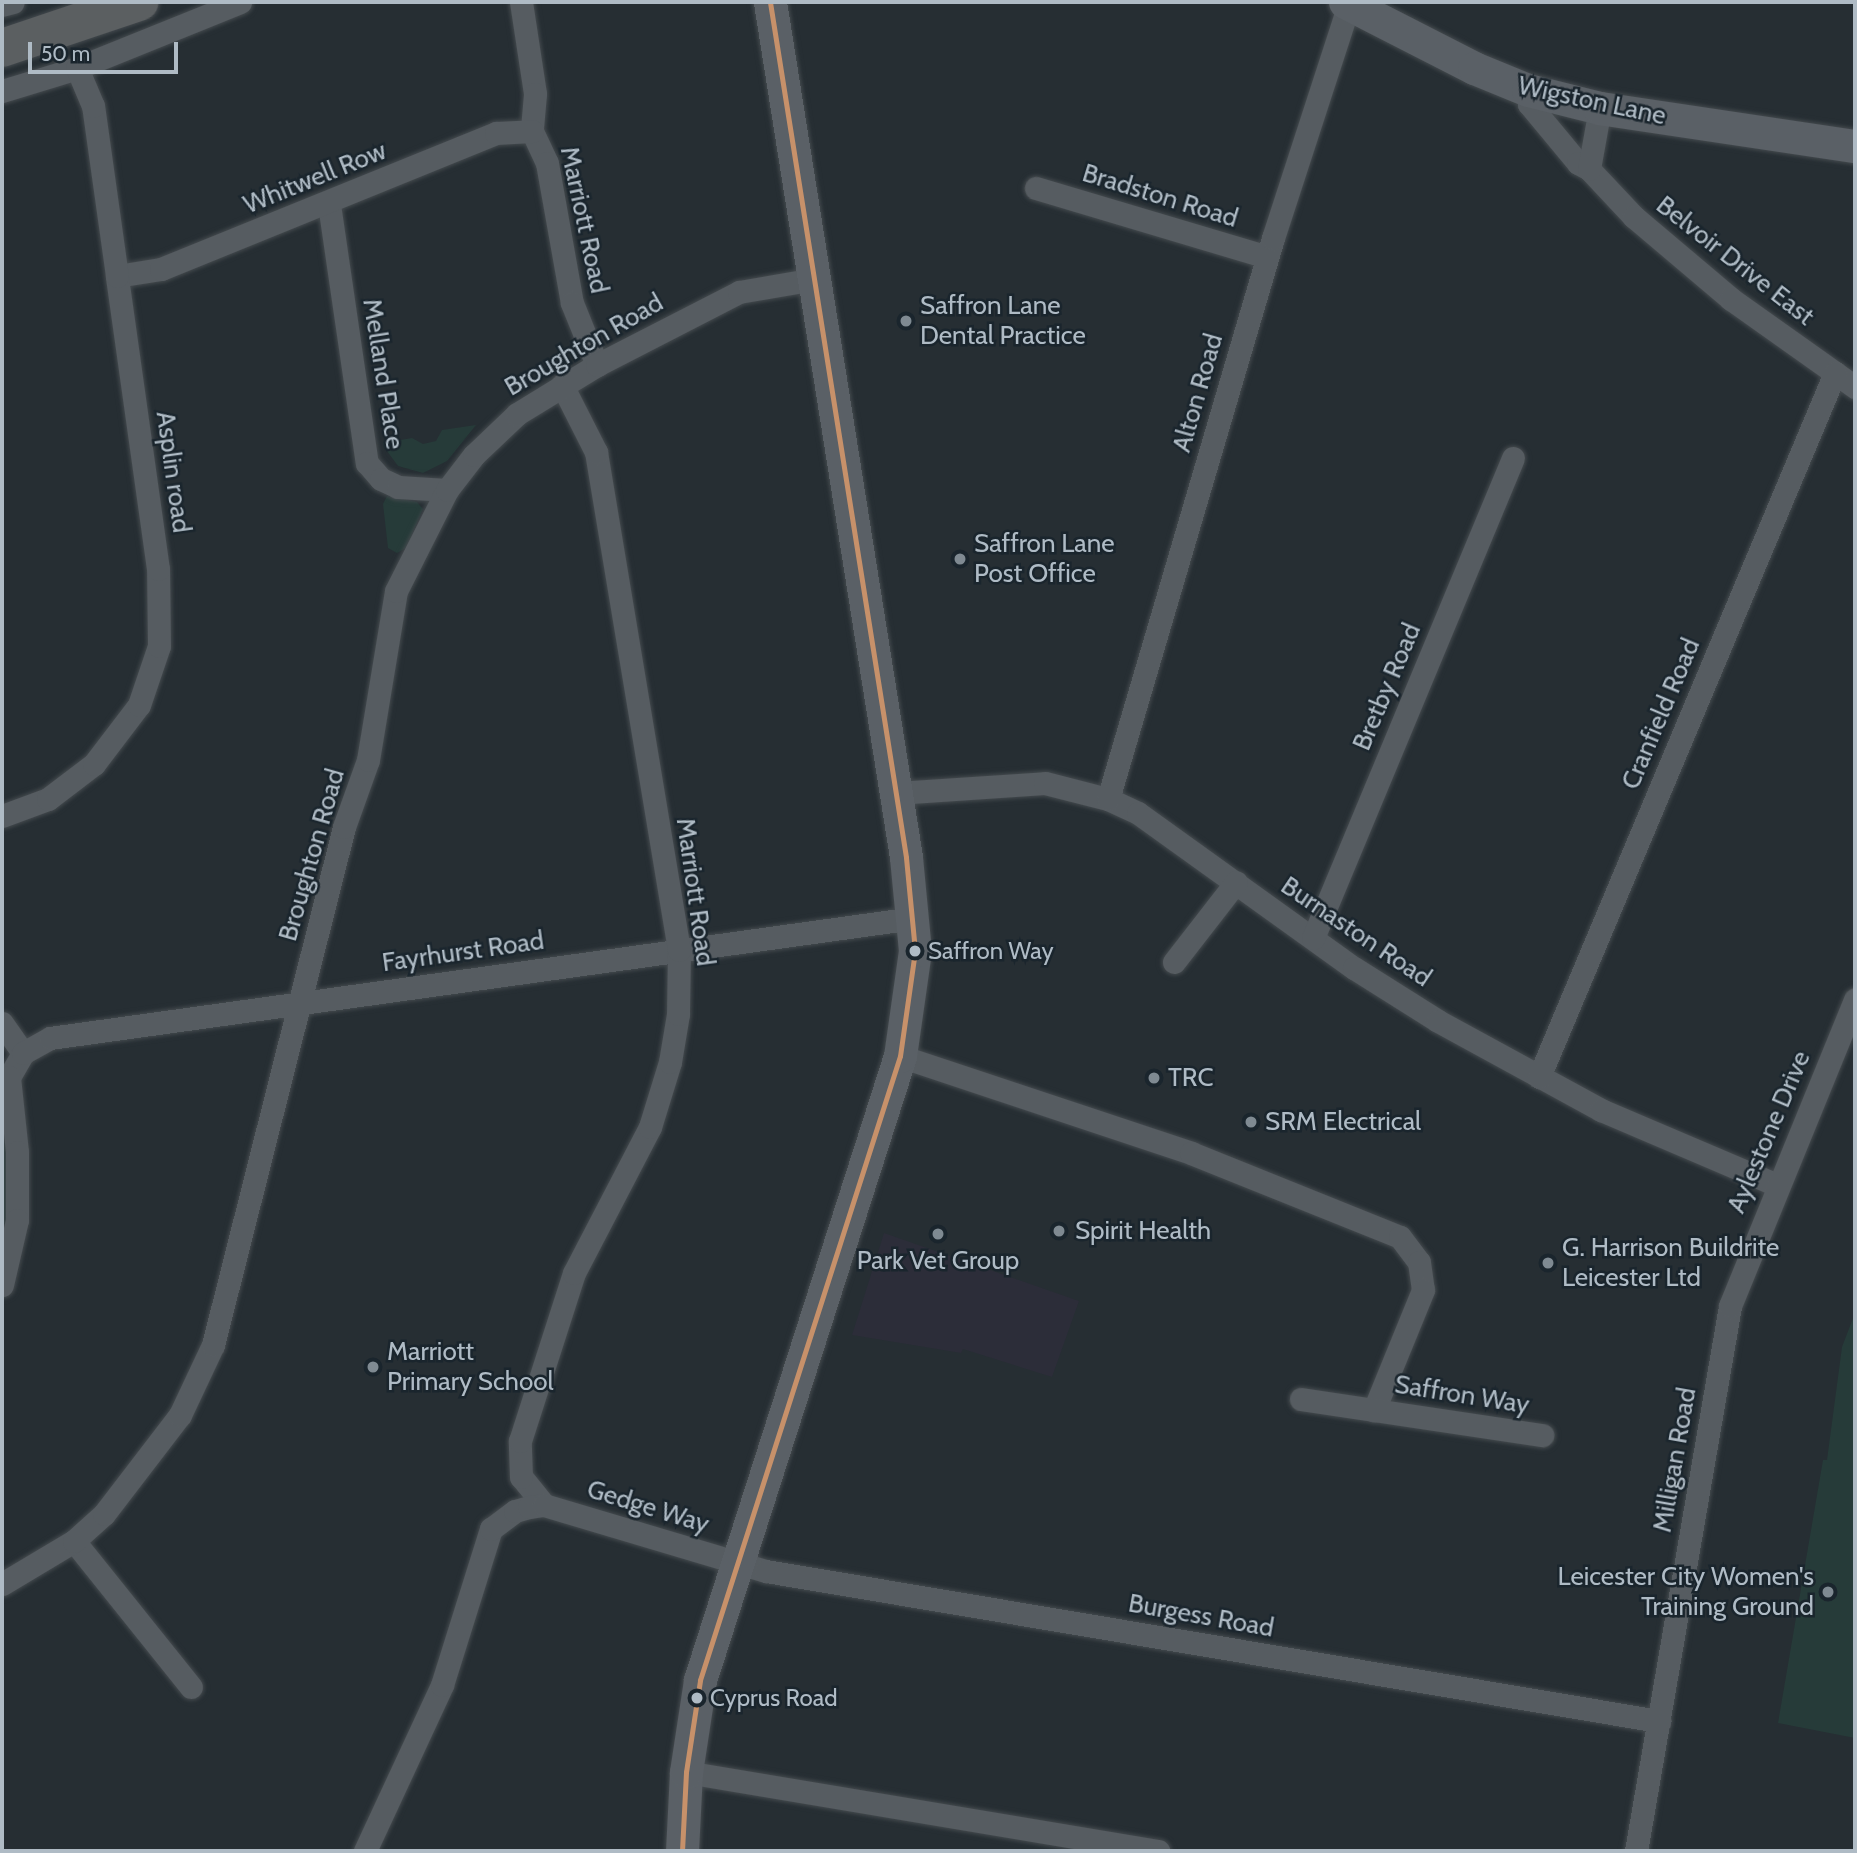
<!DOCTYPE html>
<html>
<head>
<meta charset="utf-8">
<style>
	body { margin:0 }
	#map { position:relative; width:1857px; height:1853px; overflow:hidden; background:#262e33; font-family:Cabin,sans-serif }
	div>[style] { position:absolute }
	.medical>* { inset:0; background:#2c2d39 }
	.green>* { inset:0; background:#263b39 }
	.roads { filter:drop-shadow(0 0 2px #444a4e) drop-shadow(0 0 2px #444a4e) }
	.street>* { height:23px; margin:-11.5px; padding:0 11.5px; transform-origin:11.5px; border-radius:11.5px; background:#565c61 }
	.secondary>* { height:33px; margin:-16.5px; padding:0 16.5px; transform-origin:16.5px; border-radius:16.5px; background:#5a6066 }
	.highway>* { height:38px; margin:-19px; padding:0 19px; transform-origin:19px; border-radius:19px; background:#5b5f61 }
	.bus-1>* { height:5px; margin:-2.5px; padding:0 2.5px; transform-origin:2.5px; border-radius:2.5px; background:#c7916a }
	.dots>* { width:19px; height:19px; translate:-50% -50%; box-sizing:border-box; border:4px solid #1a252d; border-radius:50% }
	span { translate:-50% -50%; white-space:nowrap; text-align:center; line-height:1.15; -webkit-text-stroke:5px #1a252d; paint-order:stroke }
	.bus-label { font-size:24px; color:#afbbc5 }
	.left { translate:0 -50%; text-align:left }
	.street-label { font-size:26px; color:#afbbc5 }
	.poi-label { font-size:26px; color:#afbbc5 }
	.right { translate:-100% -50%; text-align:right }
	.frame { position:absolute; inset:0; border:4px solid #afbbc5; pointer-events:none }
	.scale { position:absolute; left:28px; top:42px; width:150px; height:32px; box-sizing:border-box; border:4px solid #afbbc5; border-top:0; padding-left:9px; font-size:21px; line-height:24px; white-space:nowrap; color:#afbbc5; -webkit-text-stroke:5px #1a252d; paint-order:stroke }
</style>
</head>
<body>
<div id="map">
	<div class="medical">
		<div style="clip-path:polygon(884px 1233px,1079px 1301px,1052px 1377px,963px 1349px,961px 1353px,852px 1335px)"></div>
	</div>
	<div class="green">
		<div style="clip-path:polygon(476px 425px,447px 461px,423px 473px,398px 466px,384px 447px,383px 443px,412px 438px,423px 444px,436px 441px,442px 430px)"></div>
		<div style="clip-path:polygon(387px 496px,417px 502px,423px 509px,406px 548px,397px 553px,388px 548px,383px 504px)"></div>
		<div style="clip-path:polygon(2px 1090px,12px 1156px,2px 1266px)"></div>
		<div style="clip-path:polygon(1855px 1313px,1855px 1738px,1778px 1723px,1823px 1460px,1827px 1460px,1842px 1347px)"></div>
	</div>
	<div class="roads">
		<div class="street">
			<div style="left:521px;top:2px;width:93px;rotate:81.3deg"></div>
			<div style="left:535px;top:94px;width:37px;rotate:95deg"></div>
			<div style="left:532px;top:131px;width:35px;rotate:65deg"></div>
			<div style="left:547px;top:163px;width:142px;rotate:79.9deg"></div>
			<div style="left:572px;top:303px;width:67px;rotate:68deg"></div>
			<div style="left:2px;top:5px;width:11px;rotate:-15deg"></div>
			<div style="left:1528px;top:90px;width:14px;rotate:86deg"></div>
			<div style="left:1529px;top:104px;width:77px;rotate:50.3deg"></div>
			<div style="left:1578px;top:163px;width:13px;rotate:29deg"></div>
			<div style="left:1589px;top:169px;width:66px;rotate:46.8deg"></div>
			<div style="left:1634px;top:217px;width:127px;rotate:40.2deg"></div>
			<div style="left:1731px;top:299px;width:152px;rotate:35.4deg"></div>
			<div style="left:2px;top:91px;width:78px;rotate:-17deg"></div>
			<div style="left:77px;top:68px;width:176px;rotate:-22deg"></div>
			<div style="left:1589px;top:169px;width:62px;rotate:-79.8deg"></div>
			<div style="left:1036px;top:188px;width:241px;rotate:16.6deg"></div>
			<div style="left:329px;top:204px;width:262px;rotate:81.7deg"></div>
			<div style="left:367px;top:463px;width:21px;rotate:49deg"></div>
			<div style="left:381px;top:479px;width:19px;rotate:25deg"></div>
			<div style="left:398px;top:487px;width:49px;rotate:3.5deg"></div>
			<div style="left:117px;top:276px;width:45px;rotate:-9deg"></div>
			<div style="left:161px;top:269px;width:362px;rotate:-22.1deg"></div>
			<div style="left:496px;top:133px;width:36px;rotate:-3deg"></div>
			<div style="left:896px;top:793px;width:149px;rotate:-3.8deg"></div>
			<div style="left:1045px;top:783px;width:65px;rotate:14.3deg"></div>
			<div style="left:1108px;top:799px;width:33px;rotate:25deg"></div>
			<div style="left:1138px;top:813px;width:266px;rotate:35.7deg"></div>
			<div style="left:1354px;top:968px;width:99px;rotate:32.2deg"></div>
			<div style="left:1438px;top:1021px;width:186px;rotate:28.6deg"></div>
			<div style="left:1601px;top:1110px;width:191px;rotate:23.1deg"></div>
			<div style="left:1108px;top:799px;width:585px;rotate:-73.61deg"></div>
			<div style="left:1273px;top:238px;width:246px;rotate:-72deg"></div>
			<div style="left:2px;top:816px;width:49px;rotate:-20.3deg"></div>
			<div style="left:48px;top:799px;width:58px;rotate:-37.3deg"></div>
			<div style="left:94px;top:764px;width:74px;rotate:-52.7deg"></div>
			<div style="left:139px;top:705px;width:62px;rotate:-71.3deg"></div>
			<div style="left:159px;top:646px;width:77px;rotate:-90.7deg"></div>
			<div style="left:158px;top:569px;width:296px;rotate:-98deg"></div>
			<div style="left:117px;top:276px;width:172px;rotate:-98deg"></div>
			<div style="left:93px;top:106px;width:41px;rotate:-112.8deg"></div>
			<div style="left:1313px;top:938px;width:520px;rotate:-67.38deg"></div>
			<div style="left:1174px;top:962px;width:101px;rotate:-52.2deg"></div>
			<div style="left:2px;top:1023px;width:37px;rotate:55deg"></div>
			<div style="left:23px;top:1053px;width:28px;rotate:120deg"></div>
			<div style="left:9px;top:1077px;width:75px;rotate:83.9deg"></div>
			<div style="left:17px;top:1152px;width:68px;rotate:90deg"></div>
			<div style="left:17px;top:1220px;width:67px;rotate:103deg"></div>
			<div style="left:23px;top:1053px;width:31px;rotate:-29deg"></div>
			<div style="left:50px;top:1038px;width:872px;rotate:-7.91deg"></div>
			<div style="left:900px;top:1056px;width:307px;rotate:18.4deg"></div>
			<div style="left:1191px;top:1153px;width:225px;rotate:21.9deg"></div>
			<div style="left:1400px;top:1237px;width:31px;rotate:53deg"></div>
			<div style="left:1419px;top:1262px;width:28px;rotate:82deg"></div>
			<div style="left:1423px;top:1290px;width:130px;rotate:112.2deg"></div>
			<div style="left:1539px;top:1077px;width:764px;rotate:-67.2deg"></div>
			<div style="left:1301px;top:1399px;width:244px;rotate:8.5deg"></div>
			<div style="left:544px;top:1505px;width:36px;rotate:-129deg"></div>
			<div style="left:521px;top:1477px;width:36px;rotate:-92deg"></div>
			<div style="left:520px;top:1441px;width:176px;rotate:-72.2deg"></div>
			<div style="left:574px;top:1273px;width:165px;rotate:-62.5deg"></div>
			<div style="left:650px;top:1127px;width:68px;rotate:-72.9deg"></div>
			<div style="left:670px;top:1062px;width:49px;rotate:-80.5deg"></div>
			<div style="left:678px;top:1014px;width:64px;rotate:-89.1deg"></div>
			<div style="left:679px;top:950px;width:505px;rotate:-99.46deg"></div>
			<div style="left:596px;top:452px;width:75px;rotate:-116.9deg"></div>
			<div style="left:74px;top:1541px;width:187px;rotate:51.3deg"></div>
			<div style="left:2px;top:1584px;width:84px;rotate:-30.8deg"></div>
			<div style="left:74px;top:1541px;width:40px;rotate:-42deg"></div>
			<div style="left:104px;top:1514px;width:125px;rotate:-52.5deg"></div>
			<div style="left:180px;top:1415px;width:77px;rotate:-64.8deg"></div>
			<div style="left:213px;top:1345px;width:534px;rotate:-75.81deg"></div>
			<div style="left:344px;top:827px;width:71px;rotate:-70.3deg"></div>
			<div style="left:368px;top:760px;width:171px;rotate:-80.6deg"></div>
			<div style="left:396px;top:591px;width:113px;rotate:-63.2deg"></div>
			<div style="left:447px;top:490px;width:44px;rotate:-52.4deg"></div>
			<div style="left:474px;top:455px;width:59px;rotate:-43.6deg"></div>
			<div style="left:517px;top:414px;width:94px;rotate:-31.5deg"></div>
			<div style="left:597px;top:365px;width:160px;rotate:-27.2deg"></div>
			<div style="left:739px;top:292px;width:76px;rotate:-9.8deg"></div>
			<div style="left:686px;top:1772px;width:479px;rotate:9.5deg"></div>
			<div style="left:365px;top:1851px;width:183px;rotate:-65.1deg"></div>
			<div style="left:442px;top:1685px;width:164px;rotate:-72.6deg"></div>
			<div style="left:491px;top:1529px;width:30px;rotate:-37deg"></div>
			<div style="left:515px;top:1511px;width:15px;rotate:-16deg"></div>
			<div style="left:529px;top:1507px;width:15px;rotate:-8deg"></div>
			<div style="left:544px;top:1505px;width:232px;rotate:16.6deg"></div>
			<div style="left:766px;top:1571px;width:906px;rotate:9.54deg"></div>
			<div style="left:1636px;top:1851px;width:553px;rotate:-80.21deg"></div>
			<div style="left:1730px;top:1306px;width:331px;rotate:-67.8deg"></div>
		</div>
		<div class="secondary">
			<div style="left:1345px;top:2px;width:145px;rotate:27.1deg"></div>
			<div style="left:1474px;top:68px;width:58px;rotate:22.2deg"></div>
			<div style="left:1528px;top:90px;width:74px;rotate:14deg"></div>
			<div style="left:1600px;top:108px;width:258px;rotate:8.5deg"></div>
			<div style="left:682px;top:1851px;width:79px;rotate:-87.1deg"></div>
			<div style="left:686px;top:1772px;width:93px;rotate:-81.3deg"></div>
			<div style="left:700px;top:1680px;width:655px;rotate:-72.23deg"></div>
			<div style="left:900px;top:1056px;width:106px;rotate:-81.9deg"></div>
			<div style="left:915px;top:951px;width:94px;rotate:-95.5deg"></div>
			<div style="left:906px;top:857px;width:866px;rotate:-99.04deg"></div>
		</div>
		<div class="highway">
			<div style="left:2px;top:48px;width:145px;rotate:-18.6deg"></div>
		</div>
	</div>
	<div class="bus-1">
		<div style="left:682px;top:1851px;width:79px;rotate:-87.1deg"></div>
		<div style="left:686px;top:1772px;width:93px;rotate:-81.3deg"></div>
		<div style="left:700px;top:1680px;width:655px;rotate:-72.23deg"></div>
		<div style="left:900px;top:1056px;width:106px;rotate:-81.9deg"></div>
		<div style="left:915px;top:951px;width:94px;rotate:-95.5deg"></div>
		<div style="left:906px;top:857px;width:866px;rotate:-99.04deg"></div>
	</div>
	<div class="dots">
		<div style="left:906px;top:321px;background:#7f8a92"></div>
		<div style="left:960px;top:559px;background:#7f8a92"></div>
		<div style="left:915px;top:951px;background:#afbbc5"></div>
		<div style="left:1154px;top:1078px;background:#7f8a92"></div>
		<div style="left:1251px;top:1122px;background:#7f8a92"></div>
		<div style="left:1059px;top:1231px;background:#7f8a92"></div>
		<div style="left:938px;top:1234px;background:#7f8a92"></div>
		<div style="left:1548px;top:1263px;background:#7f8a92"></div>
		<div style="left:373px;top:1367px;background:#7f8a92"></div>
		<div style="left:1828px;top:1592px;background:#7f8a92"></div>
		<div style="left:697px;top:1698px;background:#afbbc5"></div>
	</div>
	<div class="bus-label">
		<span class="left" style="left:928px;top:951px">Saffron Way</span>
		<span class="left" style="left:710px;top:1698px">Cyprus Road</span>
	</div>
	<div class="street-label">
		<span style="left:1592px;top:101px;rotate:12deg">Wigston Lane</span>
		<span style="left:315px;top:178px;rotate:-22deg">Whitwell Row</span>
		<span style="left:1160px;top:196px;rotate:17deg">Bradston Road</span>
		<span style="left:584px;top:220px;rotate:78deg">Marriott Road</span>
		<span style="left:1735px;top:261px;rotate:38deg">Belvoir Drive East</span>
		<span style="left:584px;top:345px;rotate:-30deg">Broughton Road</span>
		<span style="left:383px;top:374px;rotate:81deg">Melland Place</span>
		<span style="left:1198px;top:393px;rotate:-74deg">Alton Road</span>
		<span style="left:173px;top:472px;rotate:82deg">Asplin road</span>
		<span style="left:1387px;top:687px;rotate:-67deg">Bretby Road</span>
		<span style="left:1661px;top:714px;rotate:-67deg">Cranfield Road</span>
		<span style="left:312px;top:855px;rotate:-74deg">Broughton Road</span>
		<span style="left:695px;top:892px;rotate:82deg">Marriott Road</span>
		<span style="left:1356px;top:932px;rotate:34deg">Burnaston Road</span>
		<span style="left:463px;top:952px;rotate:-8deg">Fayrhurst Road</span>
		<span style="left:1769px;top:1132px;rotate:-67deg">Aylestone Drive</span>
		<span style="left:1462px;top:1395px;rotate:9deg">Saffron Way</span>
		<span style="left:1675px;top:1460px;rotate:-80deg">Milligan Road</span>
		<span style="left:648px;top:1507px;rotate:17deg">Gedge Way</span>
		<span style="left:1201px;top:1616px;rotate:10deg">Burgess Road</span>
	</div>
	<div class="poi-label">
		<span class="left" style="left:920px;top:321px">Saffron Lane<br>Dental Practice</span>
		<span class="left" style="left:974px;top:559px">Saffron Lane<br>Post Office</span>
		<span class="left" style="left:1168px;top:1078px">TRC</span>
		<span class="left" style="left:1265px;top:1122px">SRM Electrical</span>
		<span class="left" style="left:1075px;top:1231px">Spirit Health</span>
		<span class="left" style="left:1562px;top:1263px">G. Harrison Buildrite<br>Leicester Ltd</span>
		<span style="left:938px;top:1261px">Park Vet Group</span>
		<span class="left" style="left:387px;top:1367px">Marriott<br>Primary School</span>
		<span class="right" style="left:1814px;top:1592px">Leicester City Women's<br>Training Ground</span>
	</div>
	<div class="frame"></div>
	<div class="scale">50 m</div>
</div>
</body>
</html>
